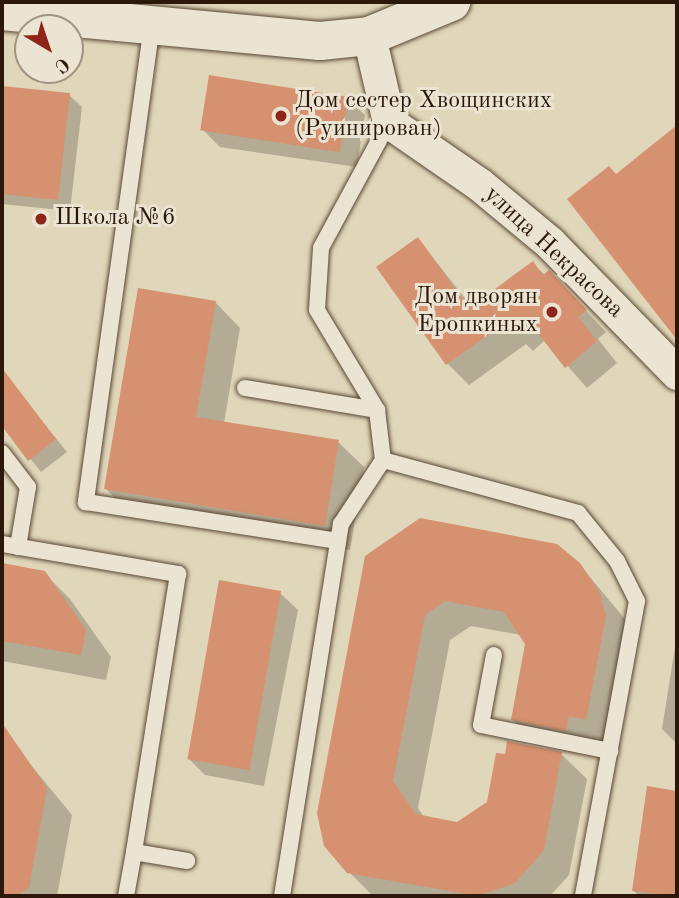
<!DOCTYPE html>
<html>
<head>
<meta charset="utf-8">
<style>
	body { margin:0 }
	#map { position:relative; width:679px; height:898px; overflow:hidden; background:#e0d6b9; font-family:"Old Standard TT",serif }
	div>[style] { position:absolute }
	.shadow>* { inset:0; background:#0003 }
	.building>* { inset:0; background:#d69170; transform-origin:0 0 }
	.roads { filter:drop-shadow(0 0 2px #594736) drop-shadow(0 0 2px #594736) }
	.lane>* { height:16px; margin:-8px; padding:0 8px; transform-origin:8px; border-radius:8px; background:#ebe4d2 }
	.street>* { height:33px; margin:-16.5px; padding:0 16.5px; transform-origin:16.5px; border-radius:16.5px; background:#ebe4d2 }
	.secondary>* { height:38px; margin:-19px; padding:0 19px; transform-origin:19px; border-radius:19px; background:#ebe4d2 }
	.dots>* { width:19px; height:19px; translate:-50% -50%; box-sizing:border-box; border:4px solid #ebe4d2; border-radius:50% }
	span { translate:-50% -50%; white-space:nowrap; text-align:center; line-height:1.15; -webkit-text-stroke:6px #ebe4d2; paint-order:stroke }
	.poi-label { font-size:24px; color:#2c170b }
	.left { translate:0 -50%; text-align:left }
	.right { translate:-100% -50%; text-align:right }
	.street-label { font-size:24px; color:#2c170b }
	.frame { position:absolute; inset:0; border:4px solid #2c170b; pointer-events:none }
	.north { position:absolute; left:14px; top:14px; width:70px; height:70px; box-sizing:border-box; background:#ebe4d2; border:2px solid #9f9282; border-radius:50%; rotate:141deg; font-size:19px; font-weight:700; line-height:28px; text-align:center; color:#2c170b }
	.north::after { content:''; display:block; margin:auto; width:24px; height:32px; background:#8f2418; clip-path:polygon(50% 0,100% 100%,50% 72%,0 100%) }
</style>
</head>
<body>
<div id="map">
	<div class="shadow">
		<div style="clip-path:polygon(2px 88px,69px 95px,82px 107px,70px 211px,2px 204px)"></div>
		<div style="clip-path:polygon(347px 98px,365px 115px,357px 167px,220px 147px,203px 130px)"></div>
		<div style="clip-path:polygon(677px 127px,677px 337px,569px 200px,617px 175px)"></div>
		<div style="clip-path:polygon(418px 239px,472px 307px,532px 263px,545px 275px,549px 272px,606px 332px,598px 339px,617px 363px,587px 388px,545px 340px,533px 351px,526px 344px,469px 385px,448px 364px,379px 267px)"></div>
		<div style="clip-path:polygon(215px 302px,240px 328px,224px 423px,338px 442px,364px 467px,350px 550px,131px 514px,106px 489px)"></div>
		<div style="clip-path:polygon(15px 388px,67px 452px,41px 472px,2px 423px,2px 399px)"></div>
		<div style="clip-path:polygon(367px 557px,579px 564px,624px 618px,630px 643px,612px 744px,594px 741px,591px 756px,538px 745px,513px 720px,527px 643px,521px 635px,471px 626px,450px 640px,418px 808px,424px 817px,458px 824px,561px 754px,587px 779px,569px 875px,550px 896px,373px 896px,349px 872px)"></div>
		<div style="clip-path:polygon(2px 565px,44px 573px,70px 599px,111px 657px,106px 680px,2px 661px)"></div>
		<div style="clip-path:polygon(280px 593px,298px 610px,264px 786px,205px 775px,188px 758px)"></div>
		<div style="clip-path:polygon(677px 634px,677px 744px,662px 729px)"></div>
		<div style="clip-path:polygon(2px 750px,21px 753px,72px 815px,57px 896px,2px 896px)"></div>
		<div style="clip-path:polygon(648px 788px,677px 793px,677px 896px,639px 896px,633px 890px)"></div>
	</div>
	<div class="building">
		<div style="left:209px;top:75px;width:141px;height:56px;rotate:9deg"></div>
		<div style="clip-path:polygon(2px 86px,70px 93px,58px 200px,2px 194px)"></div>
		<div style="clip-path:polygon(677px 125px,677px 340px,567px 199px,609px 166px,616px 174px)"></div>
		<div style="clip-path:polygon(418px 237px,469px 308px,533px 261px,543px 275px,549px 270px,587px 310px,578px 317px,597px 341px,565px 368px,526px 318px,510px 331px,505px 323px,446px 365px,376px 267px)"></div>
		<div style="clip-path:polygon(138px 288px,216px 301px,196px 417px,339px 440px,325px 526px,104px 489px)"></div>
		<div style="clip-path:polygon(2px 368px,56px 439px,28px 461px,2px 426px)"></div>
		<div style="clip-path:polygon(420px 518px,557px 544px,580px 563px,599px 591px,606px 616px,586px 720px,569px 716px,566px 731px,511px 720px,525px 644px,504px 612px,445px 601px,425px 615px,393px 781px,416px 814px,457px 822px,487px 802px,496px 753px,505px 754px,507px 741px,562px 752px,544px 850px,515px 883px,478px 896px,347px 873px,324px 846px,317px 813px,365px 556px)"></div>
		<div style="clip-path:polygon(2px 563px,45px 571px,86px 630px,81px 655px,2px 641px)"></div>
		<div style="left:219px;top:580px;width:63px;height:182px;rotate:10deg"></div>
		<div style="clip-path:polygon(2px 723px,47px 788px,29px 888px,17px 896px,2px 896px)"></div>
		<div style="clip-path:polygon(647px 786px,677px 791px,677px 896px,632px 891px)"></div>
	</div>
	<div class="roads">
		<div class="lane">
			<div style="left:152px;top:25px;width:482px;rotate:97.9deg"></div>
			<div style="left:86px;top:502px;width:255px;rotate:8.8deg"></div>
			<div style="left:389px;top:122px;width:143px;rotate:118.4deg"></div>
			<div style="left:321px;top:248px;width:62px;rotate:93.7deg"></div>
			<div style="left:317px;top:310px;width:117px;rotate:59deg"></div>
			<div style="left:377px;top:410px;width:50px;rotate:83.2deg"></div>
			<div style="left:383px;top:460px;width:202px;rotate:15.2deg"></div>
			<div style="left:578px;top:513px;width:62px;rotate:50.9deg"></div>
			<div style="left:617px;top:561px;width:45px;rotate:63.4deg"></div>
			<div style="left:637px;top:601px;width:300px;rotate:100.4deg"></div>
			<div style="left:245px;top:388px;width:134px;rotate:9.5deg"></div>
			<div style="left:2px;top:453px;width:43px;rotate:52.6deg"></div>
			<div style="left:28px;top:487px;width:61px;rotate:99.5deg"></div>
			<div style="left:2px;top:544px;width:179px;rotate:9.7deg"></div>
			<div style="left:178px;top:574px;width:281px;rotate:99deg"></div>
			<div style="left:134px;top:852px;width:54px;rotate:9.6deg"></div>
			<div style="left:494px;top:655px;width:71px;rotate:100.5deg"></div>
			<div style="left:481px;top:725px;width:132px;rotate:11.4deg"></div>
			<div style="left:126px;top:896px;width:45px;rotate:-79.7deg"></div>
			<div style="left:282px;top:896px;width:377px;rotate:-81deg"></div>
			<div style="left:341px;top:524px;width:77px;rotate:-56.7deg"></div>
		</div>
		<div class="street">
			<div style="left:369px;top:36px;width:88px;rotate:76.9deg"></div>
			<div style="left:389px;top:122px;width:109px;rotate:34.6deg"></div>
			<div style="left:479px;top:184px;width:92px;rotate:39.7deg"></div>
			<div style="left:550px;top:243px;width:182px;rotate:45.7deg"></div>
		</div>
		<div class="secondary">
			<div style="left:2px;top:11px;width:319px;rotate:5.4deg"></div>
			<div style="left:320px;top:41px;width:49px;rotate:-5.8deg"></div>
			<div style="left:369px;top:36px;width:89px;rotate:-22.5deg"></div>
		</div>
	</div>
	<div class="dots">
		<div style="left:281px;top:116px;background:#8f2418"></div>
		<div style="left:41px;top:219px;background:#8f2418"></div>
		<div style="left:552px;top:312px;background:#8f2418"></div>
	</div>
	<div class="poi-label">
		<span class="left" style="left:295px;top:116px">Дом сестер Хвощинских<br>(Руинирован)</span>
		<span class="left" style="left:55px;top:219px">Школа №6</span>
		<span class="right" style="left:538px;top:312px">Дом дворян<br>Еропкиных</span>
	</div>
	<div class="street-label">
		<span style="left:553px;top:253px;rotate:43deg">улица Некрасова</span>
	</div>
	<div class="frame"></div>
	<div class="north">С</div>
</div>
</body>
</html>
